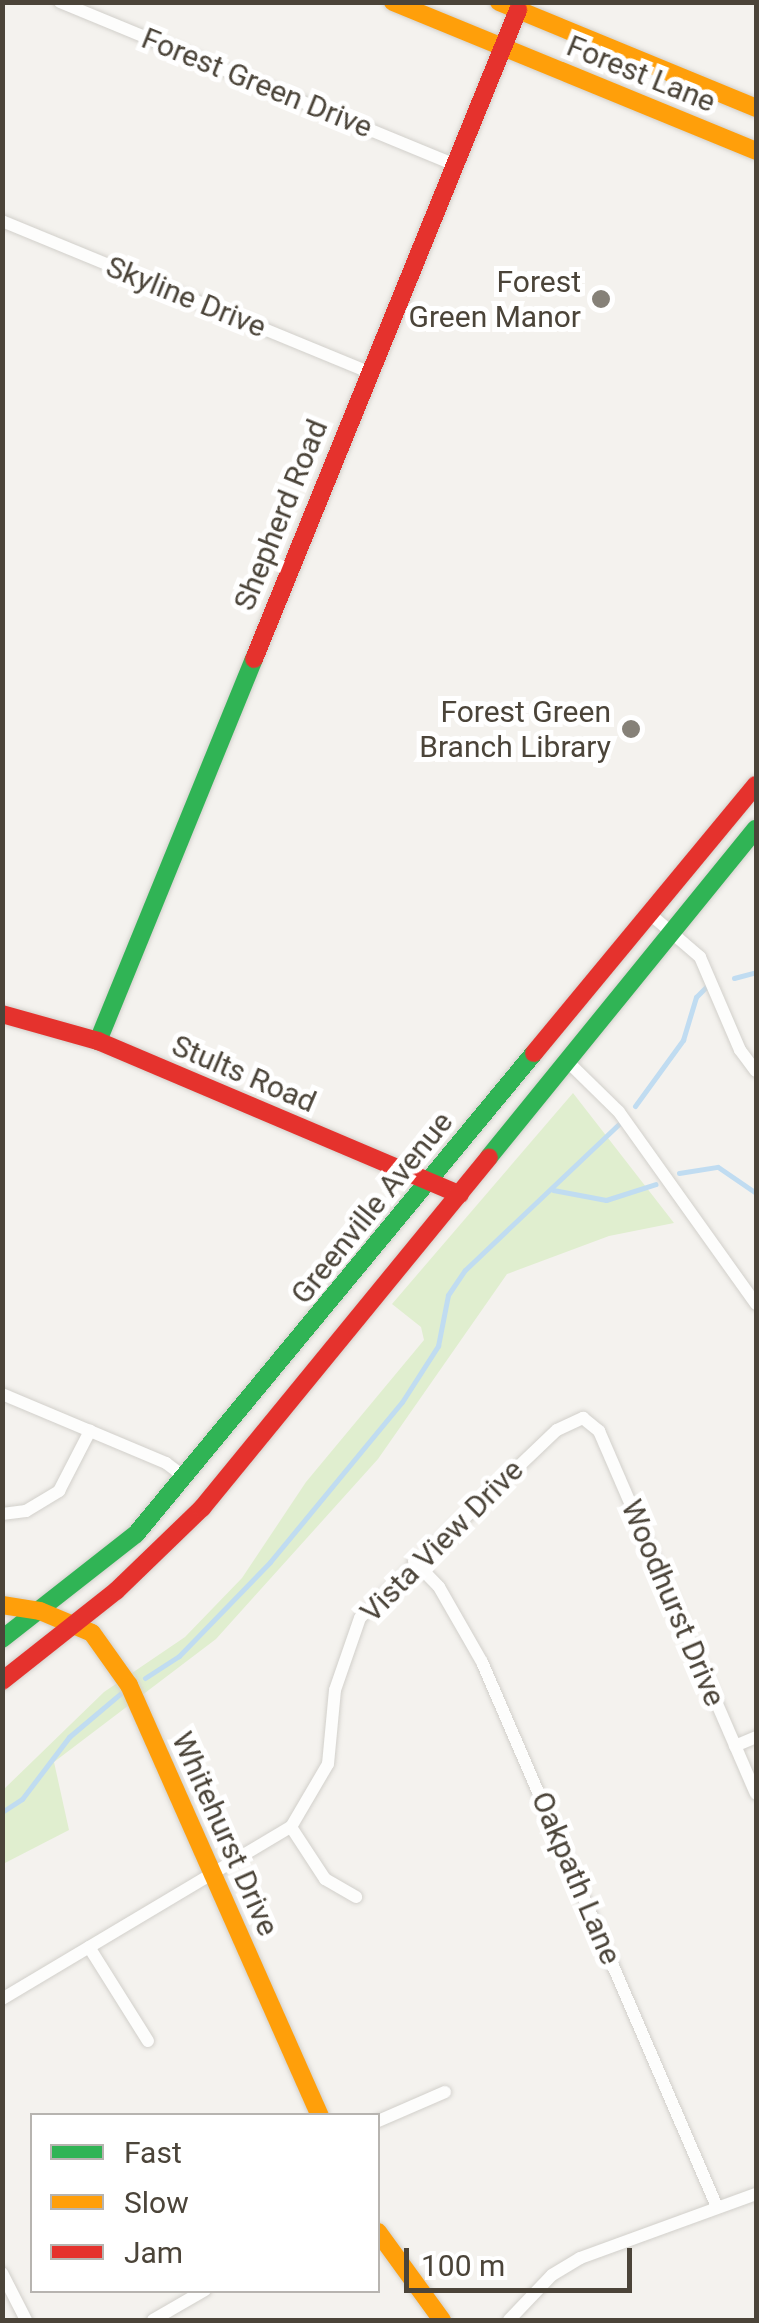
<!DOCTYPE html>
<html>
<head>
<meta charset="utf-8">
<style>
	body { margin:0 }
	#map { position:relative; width:759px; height:2323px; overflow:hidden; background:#f4f2ee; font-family:Roboto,sans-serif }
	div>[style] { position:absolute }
	.green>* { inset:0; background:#e0eecf }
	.stream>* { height:5px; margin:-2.5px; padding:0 2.5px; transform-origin:2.5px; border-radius:2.5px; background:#c0dcf1 }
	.roads { filter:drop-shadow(0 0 2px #d2d0cb) drop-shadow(0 0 2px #d2d0cb) }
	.street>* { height:12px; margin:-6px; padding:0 6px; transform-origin:6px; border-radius:6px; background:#fdfdfc }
	.fast>* { height:18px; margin:-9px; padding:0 9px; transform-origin:9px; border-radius:9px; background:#30b455 }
	.slow>* { height:18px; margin:-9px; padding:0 9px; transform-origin:9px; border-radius:9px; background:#ff9f0a }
	.jam>* { height:18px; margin:-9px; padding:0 9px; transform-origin:9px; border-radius:9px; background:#e5322d }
	.dots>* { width:28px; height:28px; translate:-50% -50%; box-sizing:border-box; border:5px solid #fff; border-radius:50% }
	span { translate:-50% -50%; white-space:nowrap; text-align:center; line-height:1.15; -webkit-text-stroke:10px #fff; paint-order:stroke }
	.street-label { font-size:30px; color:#4b4439 }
	.poi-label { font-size:30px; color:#4b4439 }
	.right { translate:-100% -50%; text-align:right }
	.frame { position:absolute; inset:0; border:5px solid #4b4439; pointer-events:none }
	.legend { position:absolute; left:30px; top:2113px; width:350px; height:180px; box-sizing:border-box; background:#fff; border:2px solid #b7b4b0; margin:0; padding:12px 18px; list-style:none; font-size:30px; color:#4b4439 }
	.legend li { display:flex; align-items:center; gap:20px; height:50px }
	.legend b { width:50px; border:2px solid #b7b4b0 }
	.scale { position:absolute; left:404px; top:2248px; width:228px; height:45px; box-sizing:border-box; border:5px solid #4b4439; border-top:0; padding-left:12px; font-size:30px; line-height:35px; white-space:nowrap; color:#4b4439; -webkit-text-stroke:8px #fff; paint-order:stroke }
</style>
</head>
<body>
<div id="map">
	<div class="green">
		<div style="clip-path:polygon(573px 1093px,674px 1223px,609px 1236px,507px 1274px,378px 1459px,216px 1639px,54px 1762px,69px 1830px,3px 1864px,3px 1790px,104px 1692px,185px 1637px,242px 1578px,306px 1482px,424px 1340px,421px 1327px,392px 1304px)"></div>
	</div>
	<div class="stream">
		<div style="left:734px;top:978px;width:23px;rotate:-15deg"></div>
		<div style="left:635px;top:1106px;width:82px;rotate:-54deg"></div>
		<div style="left:683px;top:1040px;width:45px;rotate:-73.2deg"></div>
		<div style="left:696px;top:997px;width:18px;rotate:-45deg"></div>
		<div style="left:679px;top:1173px;width:39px;rotate:-9deg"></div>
		<div style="left:718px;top:1167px;width:46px;rotate:34.4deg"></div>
		<div style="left:553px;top:1190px;width:54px;rotate:10.7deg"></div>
		<div style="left:606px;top:1200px;width:52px;rotate:-17.7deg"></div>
		<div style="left:145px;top:1678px;width:40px;rotate:-32.9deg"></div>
		<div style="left:179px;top:1656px;width:131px;rotate:-45.9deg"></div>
		<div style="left:270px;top:1562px;width:207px;rotate:-50.5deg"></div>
		<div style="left:402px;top:1402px;width:67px;rotate:-57.3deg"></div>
		<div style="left:438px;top:1346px;width:52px;rotate:-78.9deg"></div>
		<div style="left:448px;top:1295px;width:30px;rotate:-56deg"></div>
		<div style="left:465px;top:1270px;width:211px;rotate:-43.5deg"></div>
		<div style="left:2px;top:1812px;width:24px;rotate:-33deg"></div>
		<div style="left:22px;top:1799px;width:78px;rotate:-52.8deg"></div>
		<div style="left:69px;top:1737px;width:68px;rotate:-40.2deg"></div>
	</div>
	<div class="roads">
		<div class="street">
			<div style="left:60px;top:2px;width:426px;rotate:22.4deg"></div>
			<div style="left:2px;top:221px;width:397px;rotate:22.4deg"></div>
			<div style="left:650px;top:914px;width:66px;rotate:40.7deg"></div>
			<div style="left:700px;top:957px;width:101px;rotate:66.7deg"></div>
			<div style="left:740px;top:1050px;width:26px;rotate:53deg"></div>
			<div style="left:568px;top:1062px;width:71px;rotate:44.4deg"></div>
			<div style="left:619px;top:1112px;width:236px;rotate:54.5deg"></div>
			<div style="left:2px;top:1394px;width:178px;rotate:22.8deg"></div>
			<div style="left:166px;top:1463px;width:25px;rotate:37deg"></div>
			<div style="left:2px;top:1514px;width:24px;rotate:-7deg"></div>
			<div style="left:26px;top:1511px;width:39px;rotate:-31deg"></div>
			<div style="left:59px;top:1491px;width:68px;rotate:-62.7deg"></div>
			<div style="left:414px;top:1561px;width:36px;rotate:46deg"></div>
			<div style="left:439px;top:1587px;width:86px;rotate:60.2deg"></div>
			<div style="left:482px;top:1662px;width:594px;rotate:66.67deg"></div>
			<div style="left:735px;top:1746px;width:23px;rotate:-23deg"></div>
			<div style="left:291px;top:1827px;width:62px;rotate:56.8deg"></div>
			<div style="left:325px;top:1879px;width:36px;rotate:30deg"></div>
			<div style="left:89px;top:1947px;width:111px;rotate:57.9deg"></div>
			<div style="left:2px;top:1999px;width:336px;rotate:-30.8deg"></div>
			<div style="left:291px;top:1827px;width:73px;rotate:-59.6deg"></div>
			<div style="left:328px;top:1764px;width:74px;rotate:-84.6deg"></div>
			<div style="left:335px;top:1690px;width:76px;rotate:-70.9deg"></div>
			<div style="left:360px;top:1618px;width:272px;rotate:-43.7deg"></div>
			<div style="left:557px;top:1430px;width:29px;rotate:-25deg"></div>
			<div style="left:583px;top:1418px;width:21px;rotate:39deg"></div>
			<div style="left:599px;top:1431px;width:395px;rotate:66.6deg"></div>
			<div style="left:378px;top:2121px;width:73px;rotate:-23.4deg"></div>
			<div style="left:2px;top:2273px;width:53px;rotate:62.9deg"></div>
			<div style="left:153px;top:2320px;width:60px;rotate:-30deg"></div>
			<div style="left:509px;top:2320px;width:62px;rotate:-46.3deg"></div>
			<div style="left:552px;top:2275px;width:33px;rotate:-31deg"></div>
			<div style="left:580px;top:2258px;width:187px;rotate:-20deg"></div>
		</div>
		<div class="fast">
			<div style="left:98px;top:1041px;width:413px;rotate:-67.8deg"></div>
			<div style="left:489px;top:1157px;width:423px;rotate:-50.9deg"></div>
			<div style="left:2px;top:1639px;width:170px;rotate:-38.1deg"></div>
			<div style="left:136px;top:1534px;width:624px;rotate:-50.39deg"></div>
		</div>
		<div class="slow">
			<div style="left:393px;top:2px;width:392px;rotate:22.3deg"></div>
			<div style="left:499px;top:2px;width:278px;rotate:22.4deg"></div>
			<div style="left:2px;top:1605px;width:38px;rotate:9deg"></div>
			<div style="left:40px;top:1611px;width:56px;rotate:22.9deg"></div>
			<div style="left:92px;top:1633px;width:64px;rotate:54.6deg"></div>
			<div style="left:129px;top:1685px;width:471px;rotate:66.1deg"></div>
			<div style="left:378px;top:2232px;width:109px;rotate:54deg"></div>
		</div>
		<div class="jam">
			<div style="left:254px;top:659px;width:701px;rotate:-67.86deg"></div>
			<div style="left:2px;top:1014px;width:100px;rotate:15.7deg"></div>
			<div style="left:98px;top:1041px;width:393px;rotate:23deg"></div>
			<div style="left:534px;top:1053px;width:348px;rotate:-50.4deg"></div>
			<div style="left:2px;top:1681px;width:145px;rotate:-38.3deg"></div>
			<div style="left:116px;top:1591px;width:120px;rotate:-44deg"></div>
			<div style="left:202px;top:1508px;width:453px;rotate:-50.7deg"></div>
		</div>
	</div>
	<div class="dots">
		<div style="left:601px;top:299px;background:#868178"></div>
		<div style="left:631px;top:729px;background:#868178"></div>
	</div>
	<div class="street-label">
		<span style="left:641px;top:74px;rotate:22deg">Forest Lane</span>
		<span style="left:257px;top:83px;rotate:22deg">Forest Green Drive</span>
		<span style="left:186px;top:297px;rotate:22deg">Skyline Drive</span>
		<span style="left:281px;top:515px;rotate:-68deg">Shepherd Road</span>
		<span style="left:244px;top:1074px;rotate:23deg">Stults Road</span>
		<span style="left:372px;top:1208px;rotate:-51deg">Greenville Avenue</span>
		<span style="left:442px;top:1541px;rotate:-45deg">Vista View Drive</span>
		<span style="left:673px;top:1603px;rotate:67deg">Woodhurst Drive</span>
		<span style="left:225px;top:1834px;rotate:66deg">Whitehurst Drive</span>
		<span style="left:576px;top:1878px;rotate:67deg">Oakpath Lane</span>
	</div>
	<div class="poi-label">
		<span class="right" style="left:581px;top:299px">Forest<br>Green Manor</span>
		<span class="right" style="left:611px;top:729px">Forest Green<br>Branch Library</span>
	</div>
	<div class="frame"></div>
	<ul class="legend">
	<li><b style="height:12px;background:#30b455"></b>Fast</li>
	<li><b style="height:12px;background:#ff9f0a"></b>Slow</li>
	<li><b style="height:12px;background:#e5322d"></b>Jam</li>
	</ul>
	<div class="scale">100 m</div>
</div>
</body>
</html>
